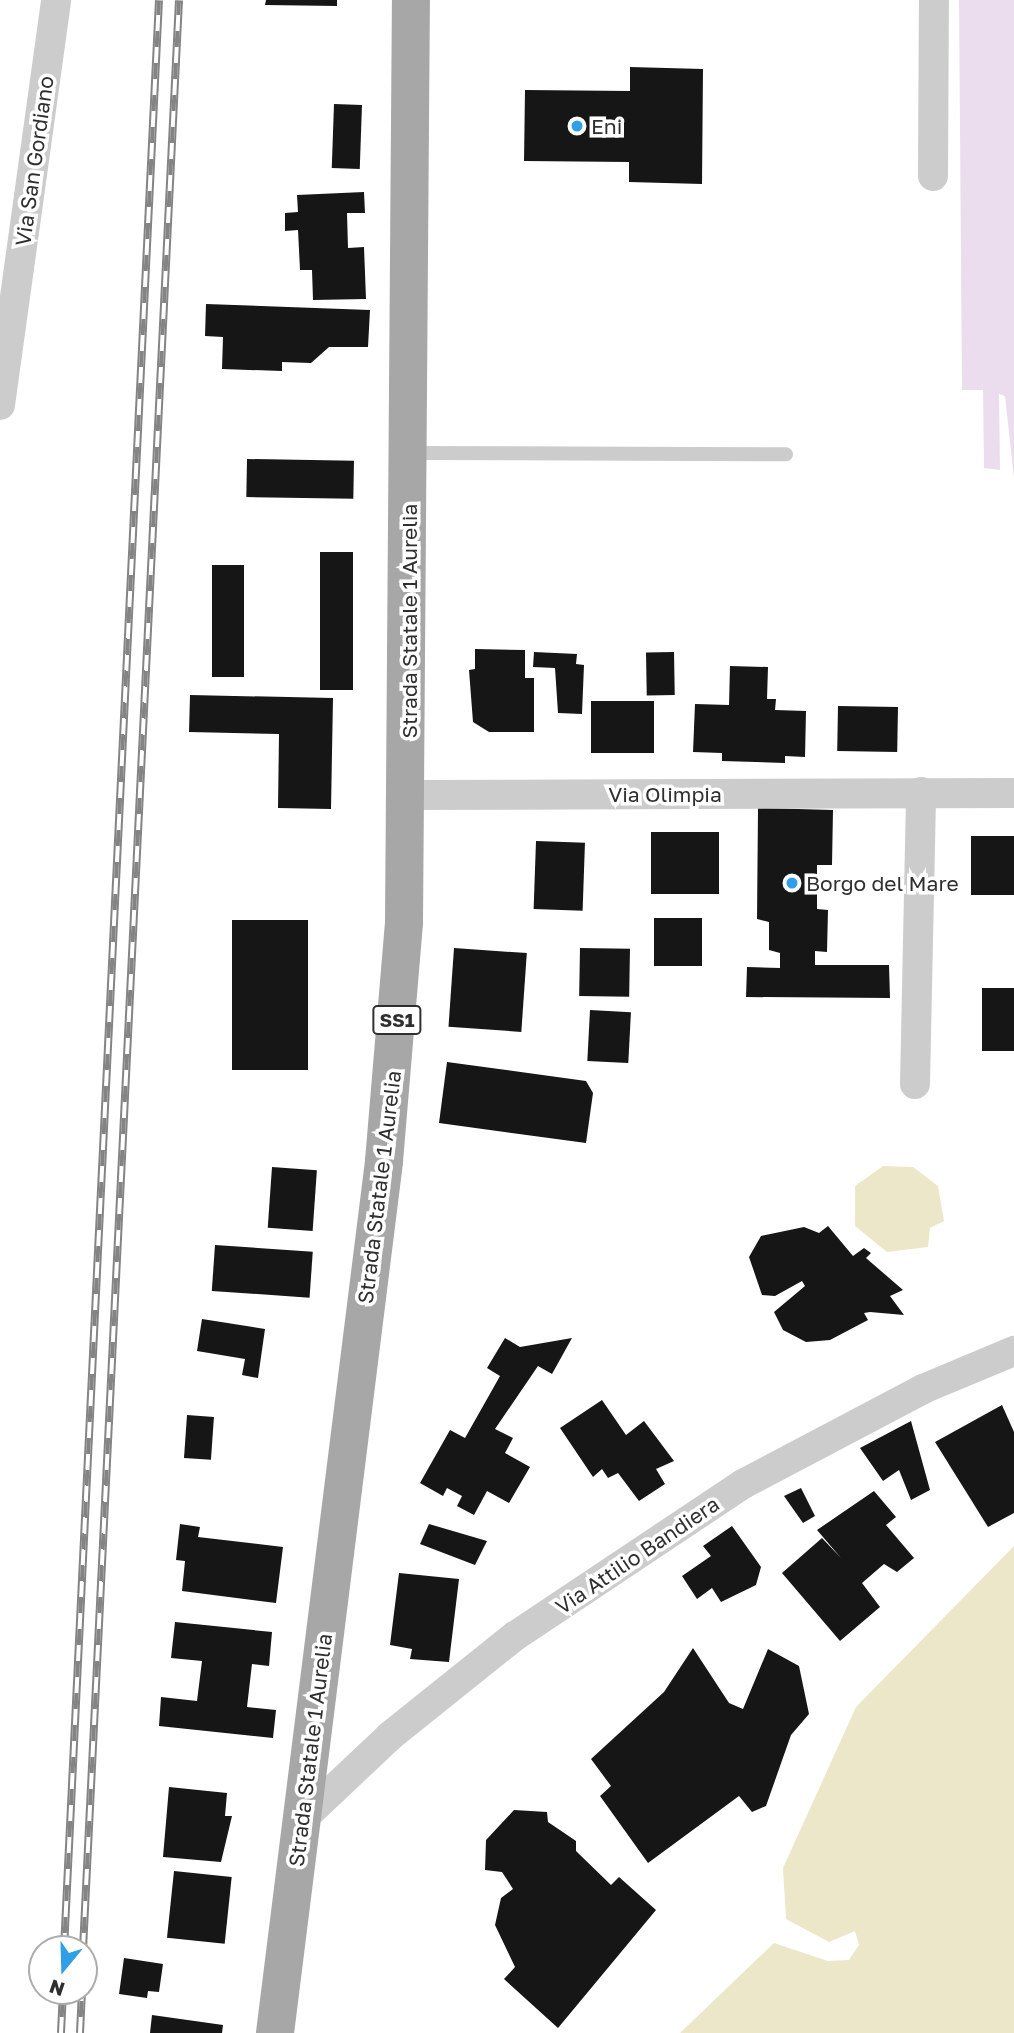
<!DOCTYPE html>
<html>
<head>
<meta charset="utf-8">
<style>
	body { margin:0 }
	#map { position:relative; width:1014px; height:2033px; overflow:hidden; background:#fff; font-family:"Golos Text",sans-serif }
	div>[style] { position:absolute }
	.green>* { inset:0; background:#ebdded }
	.water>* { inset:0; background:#ece7c9 }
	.building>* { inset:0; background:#161616; transform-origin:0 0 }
	.service>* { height:14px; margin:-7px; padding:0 7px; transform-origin:7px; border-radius:7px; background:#ccc }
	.minor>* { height:30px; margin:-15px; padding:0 15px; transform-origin:15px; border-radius:15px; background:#ccc }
	.primary>* { height:38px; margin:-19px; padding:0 19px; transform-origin:19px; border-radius:19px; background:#a7a7a7 }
	.rail>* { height:8px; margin-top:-4px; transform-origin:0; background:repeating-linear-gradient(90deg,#fff 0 16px,#848484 0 32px); box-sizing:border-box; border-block:2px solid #848484 }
	.dots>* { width:19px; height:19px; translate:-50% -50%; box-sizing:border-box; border:4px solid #fff; border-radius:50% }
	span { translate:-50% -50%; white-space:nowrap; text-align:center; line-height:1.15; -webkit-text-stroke:7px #fff; paint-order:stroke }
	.shield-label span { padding:2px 5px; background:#fff; border:2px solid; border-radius:5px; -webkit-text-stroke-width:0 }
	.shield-label { font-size:19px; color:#2f2f2f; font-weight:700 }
	.poi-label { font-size:21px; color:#2f2f2f }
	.left { translate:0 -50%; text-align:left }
	.street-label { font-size:21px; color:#2f2f2f }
	.north { position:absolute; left:28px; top:1935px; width:70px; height:70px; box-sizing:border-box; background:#fff; border:2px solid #acacac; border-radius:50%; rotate:199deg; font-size:19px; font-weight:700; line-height:28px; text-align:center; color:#2f2f2f }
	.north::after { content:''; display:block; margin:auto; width:24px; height:32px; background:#319fe6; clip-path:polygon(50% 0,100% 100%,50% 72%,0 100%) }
</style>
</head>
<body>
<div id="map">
	<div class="green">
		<div style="clip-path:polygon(959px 0,1014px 0,1014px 478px,1005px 396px,999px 394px,1000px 470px,984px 468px,983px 390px,962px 390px)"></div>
	</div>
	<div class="water">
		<div style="clip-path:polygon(883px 1166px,913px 1167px,938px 1186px,944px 1221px,930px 1228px,928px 1247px,887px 1252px,855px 1226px,855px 1186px)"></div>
		<div style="clip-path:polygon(1014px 1546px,1014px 2033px,680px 2033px,774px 1943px,828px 1961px,849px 1960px,859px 1945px,855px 1931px,829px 1942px,786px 1919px,783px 1868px,856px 1707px)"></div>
	</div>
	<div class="building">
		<div style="clip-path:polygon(266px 0,337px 0,337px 6px,265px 5px)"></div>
		<div style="clip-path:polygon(630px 67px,703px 69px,702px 184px,629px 182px,629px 162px,524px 161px,525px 90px,630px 91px)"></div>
		<div style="left:334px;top:104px;width:28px;height:64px;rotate:2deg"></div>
		<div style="clip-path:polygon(364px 192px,365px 213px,347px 213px,348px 248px,364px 247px,366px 299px,313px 300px,312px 270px,300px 270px,298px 230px,285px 231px,285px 213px,298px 212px,297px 195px)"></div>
		<div style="clip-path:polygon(206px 304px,370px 310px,368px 347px,329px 347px,311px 363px,282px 362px,282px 371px,222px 369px,223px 337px,205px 336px)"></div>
		<div style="left:247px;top:459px;width:107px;height:38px;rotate:1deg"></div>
		<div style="left:320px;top:552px;width:33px;height:138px"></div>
		<div style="left:212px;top:565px;width:32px;height:112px"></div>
		<div style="clip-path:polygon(475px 649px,525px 650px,525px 678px,534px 678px,534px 732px,489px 732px,473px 722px,469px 670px,475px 669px)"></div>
		<div style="clip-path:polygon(534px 652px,577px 654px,576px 664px,584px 665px,582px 714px,558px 713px,555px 668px,533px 667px)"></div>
		<div style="left:674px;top:652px;width:43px;height:28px;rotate:89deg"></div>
		<div style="clip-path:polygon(730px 666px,768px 667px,767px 699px,776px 699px,775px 710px,806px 711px,805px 757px,785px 756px,785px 763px,722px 761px,722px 753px,693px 752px,695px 704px,729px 705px)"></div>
		<div style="clip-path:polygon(190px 695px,333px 698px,331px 809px,278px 808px,279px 734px,189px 732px)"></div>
		<div style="left:591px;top:701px;width:63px;height:52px"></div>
		<div style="left:838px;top:706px;width:60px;height:45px;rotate:1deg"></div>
		<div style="clip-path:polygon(758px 808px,833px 810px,832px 865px,817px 865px,817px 909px,828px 910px,827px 952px,815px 951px,815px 965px,889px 965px,890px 998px,746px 997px,747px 967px,780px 968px,780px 953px,769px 950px,769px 922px,757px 919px)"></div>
		<div style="left:651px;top:832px;width:68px;height:62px"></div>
		<div style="left:971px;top:836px;width:43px;height:59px"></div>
		<div style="left:536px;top:841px;width:49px;height:68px;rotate:2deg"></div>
		<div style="left:654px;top:918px;width:48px;height:48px"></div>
		<div style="left:232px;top:920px;width:76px;height:150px"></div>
		<div style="left:454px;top:948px;width:73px;height:79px;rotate:4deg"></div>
		<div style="left:580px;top:948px;width:50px;height:48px;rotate:1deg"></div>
		<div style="left:982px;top:988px;width:32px;height:63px"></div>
		<div style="left:590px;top:1010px;width:41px;height:51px;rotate:3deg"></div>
		<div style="clip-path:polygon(447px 1062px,586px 1081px,593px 1093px,586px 1143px,439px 1123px)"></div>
		<div style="left:272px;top:1167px;width:45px;height:61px;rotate:4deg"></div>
		<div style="clip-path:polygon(828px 1226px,853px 1256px,864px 1248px,871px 1253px,866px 1258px,903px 1290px,890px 1296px,904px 1315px,870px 1312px,864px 1313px,868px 1320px,830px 1340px,806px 1342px,783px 1330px,774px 1312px,805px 1286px,802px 1281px,775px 1296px,762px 1295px,749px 1257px,761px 1236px,804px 1227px,819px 1233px)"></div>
		<div style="left:215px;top:1245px;width:98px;height:46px;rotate:4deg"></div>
		<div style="clip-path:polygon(202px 1319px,265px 1329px,258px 1378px,242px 1375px,245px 1359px,197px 1351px)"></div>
		<div style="clip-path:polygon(505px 1338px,520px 1347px,572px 1338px,552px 1374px,538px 1366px,495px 1429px,513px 1438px,505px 1453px,530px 1467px,509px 1503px,487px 1491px,474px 1515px,457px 1506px,462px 1496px,447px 1488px,443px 1496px,420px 1483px,450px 1430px,465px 1438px,500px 1376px,487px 1368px)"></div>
		<div style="clip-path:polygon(602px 1400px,626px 1435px,644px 1421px,674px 1461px,656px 1469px,665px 1484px,639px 1501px,618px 1473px,608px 1478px,602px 1469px,593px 1477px,560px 1428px)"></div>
		<div style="clip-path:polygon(1002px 1405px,1014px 1432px,1014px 1513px,988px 1527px,935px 1442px)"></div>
		<div style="left:187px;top:1415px;width:27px;height:43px;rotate:4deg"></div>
		<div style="clip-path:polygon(911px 1421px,930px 1490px,911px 1500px,899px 1470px,883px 1481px,860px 1448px)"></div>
		<div style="clip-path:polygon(801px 1488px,815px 1516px,803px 1523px,784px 1496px)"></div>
		<div style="clip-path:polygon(874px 1491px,896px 1517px,886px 1525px,914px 1558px,897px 1572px,884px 1564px,862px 1583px,880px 1607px,840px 1641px,782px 1573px,822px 1538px,841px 1558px,817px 1530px)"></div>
		<div style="clip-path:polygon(180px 1524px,200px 1527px,198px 1537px,283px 1547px,276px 1603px,182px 1591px,185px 1561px,176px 1560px)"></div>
		<div style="clip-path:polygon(429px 1524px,487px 1541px,475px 1565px,420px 1544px)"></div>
		<div style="clip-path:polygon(732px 1526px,761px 1567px,756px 1585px,721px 1602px,712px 1588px,697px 1599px,682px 1576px,711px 1556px,703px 1546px)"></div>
		<div style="clip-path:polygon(399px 1573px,459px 1579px,449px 1662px,410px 1659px,412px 1649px,390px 1645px)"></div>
		<div style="clip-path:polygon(175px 1622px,272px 1632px,269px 1666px,252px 1664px,247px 1707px,276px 1710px,273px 1738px,159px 1726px,161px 1697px,197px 1701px,202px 1661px,171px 1658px)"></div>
		<div style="clip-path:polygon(693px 1648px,729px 1703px,743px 1709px,768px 1649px,799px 1666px,809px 1714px,791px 1735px,766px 1806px,752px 1812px,739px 1796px,648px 1863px,600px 1796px,611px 1786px,591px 1759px,664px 1692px)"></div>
		<div style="clip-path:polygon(169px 1787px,227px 1793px,225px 1816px,232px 1816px,221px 1862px,163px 1857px)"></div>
		<div style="clip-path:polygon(514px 1810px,547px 1812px,548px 1822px,576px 1841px,576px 1851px,611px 1885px,619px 1877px,656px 1910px,558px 2028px,504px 1979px,515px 1967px,495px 1925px,501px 1898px,513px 1889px,502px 1872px,485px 1870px,486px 1840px)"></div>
		<div style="left:174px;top:1871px;width:58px;height:67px;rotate:6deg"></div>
		<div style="clip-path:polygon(124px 1958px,163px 1964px,159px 1992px,148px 1991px,147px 1998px,119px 1994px)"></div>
		<div style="clip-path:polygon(152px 2015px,223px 2025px,222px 2033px,150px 2033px)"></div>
	</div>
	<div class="service">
		<div style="left:410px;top:453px;width:376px;rotate:0.2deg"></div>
	</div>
	<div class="minor">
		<div style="left:933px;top:176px;width:176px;rotate:-89.7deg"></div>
		<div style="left:0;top:405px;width:409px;rotate:-82.1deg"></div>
		<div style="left:409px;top:795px;width:605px;rotate:-0.19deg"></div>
		<div style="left:915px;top:1084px;width:292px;rotate:-88.8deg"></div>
		<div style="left:301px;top:1820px;width:122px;rotate:-43.3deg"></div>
		<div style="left:390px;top:1736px;width:160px;rotate:-38.7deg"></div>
		<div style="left:515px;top:1636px;width:274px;rotate:-33.7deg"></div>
		<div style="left:743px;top:1484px;width:204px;rotate:-27.8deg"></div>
		<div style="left:923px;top:1389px;width:99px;rotate:-22.7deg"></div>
	</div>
	<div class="primary">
		<div style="left:275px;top:2033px;width:879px;rotate:-82.87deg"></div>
		<div style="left:384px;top:1161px;width:240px;rotate:-85.2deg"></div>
		<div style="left:404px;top:922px;width:922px;rotate:-89.57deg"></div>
	</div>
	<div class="rail">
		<div style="left:64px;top:1949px;width:1951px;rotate:-87.21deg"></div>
		<div style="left:83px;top:1949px;width:1951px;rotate:-87.18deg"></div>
		<div style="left:61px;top:2033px;width:42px;rotate:-87.3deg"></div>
		<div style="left:80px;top:2033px;width:42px;rotate:-87.3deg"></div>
	</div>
	<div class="dots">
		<div style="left:577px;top:126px;background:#319fe6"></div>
		<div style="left:792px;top:883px;background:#319fe6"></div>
	</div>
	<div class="shield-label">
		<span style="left:397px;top:1020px">SS1</span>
	</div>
	<div class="poi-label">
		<span class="left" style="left:591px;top:126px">Eni</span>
		<span class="left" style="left:806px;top:883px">Borgo del Mare</span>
	</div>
	<div class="street-label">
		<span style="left:34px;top:161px;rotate:-82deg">Via San Gordiano</span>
		<span style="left:409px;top:621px;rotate:-90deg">Strada Statale 1 Aurelia</span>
		<span style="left:665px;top:794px">Via Olimpia</span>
		<span style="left:379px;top:1187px;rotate:-83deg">Strada Statale 1 Aurelia</span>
		<span style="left:637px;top:1555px;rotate:-34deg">Via Attilio Bandiera</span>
		<span style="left:310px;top:1750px;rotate:-83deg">Strada Statale 1 Aurelia</span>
	</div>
	<div class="north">N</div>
</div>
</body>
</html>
